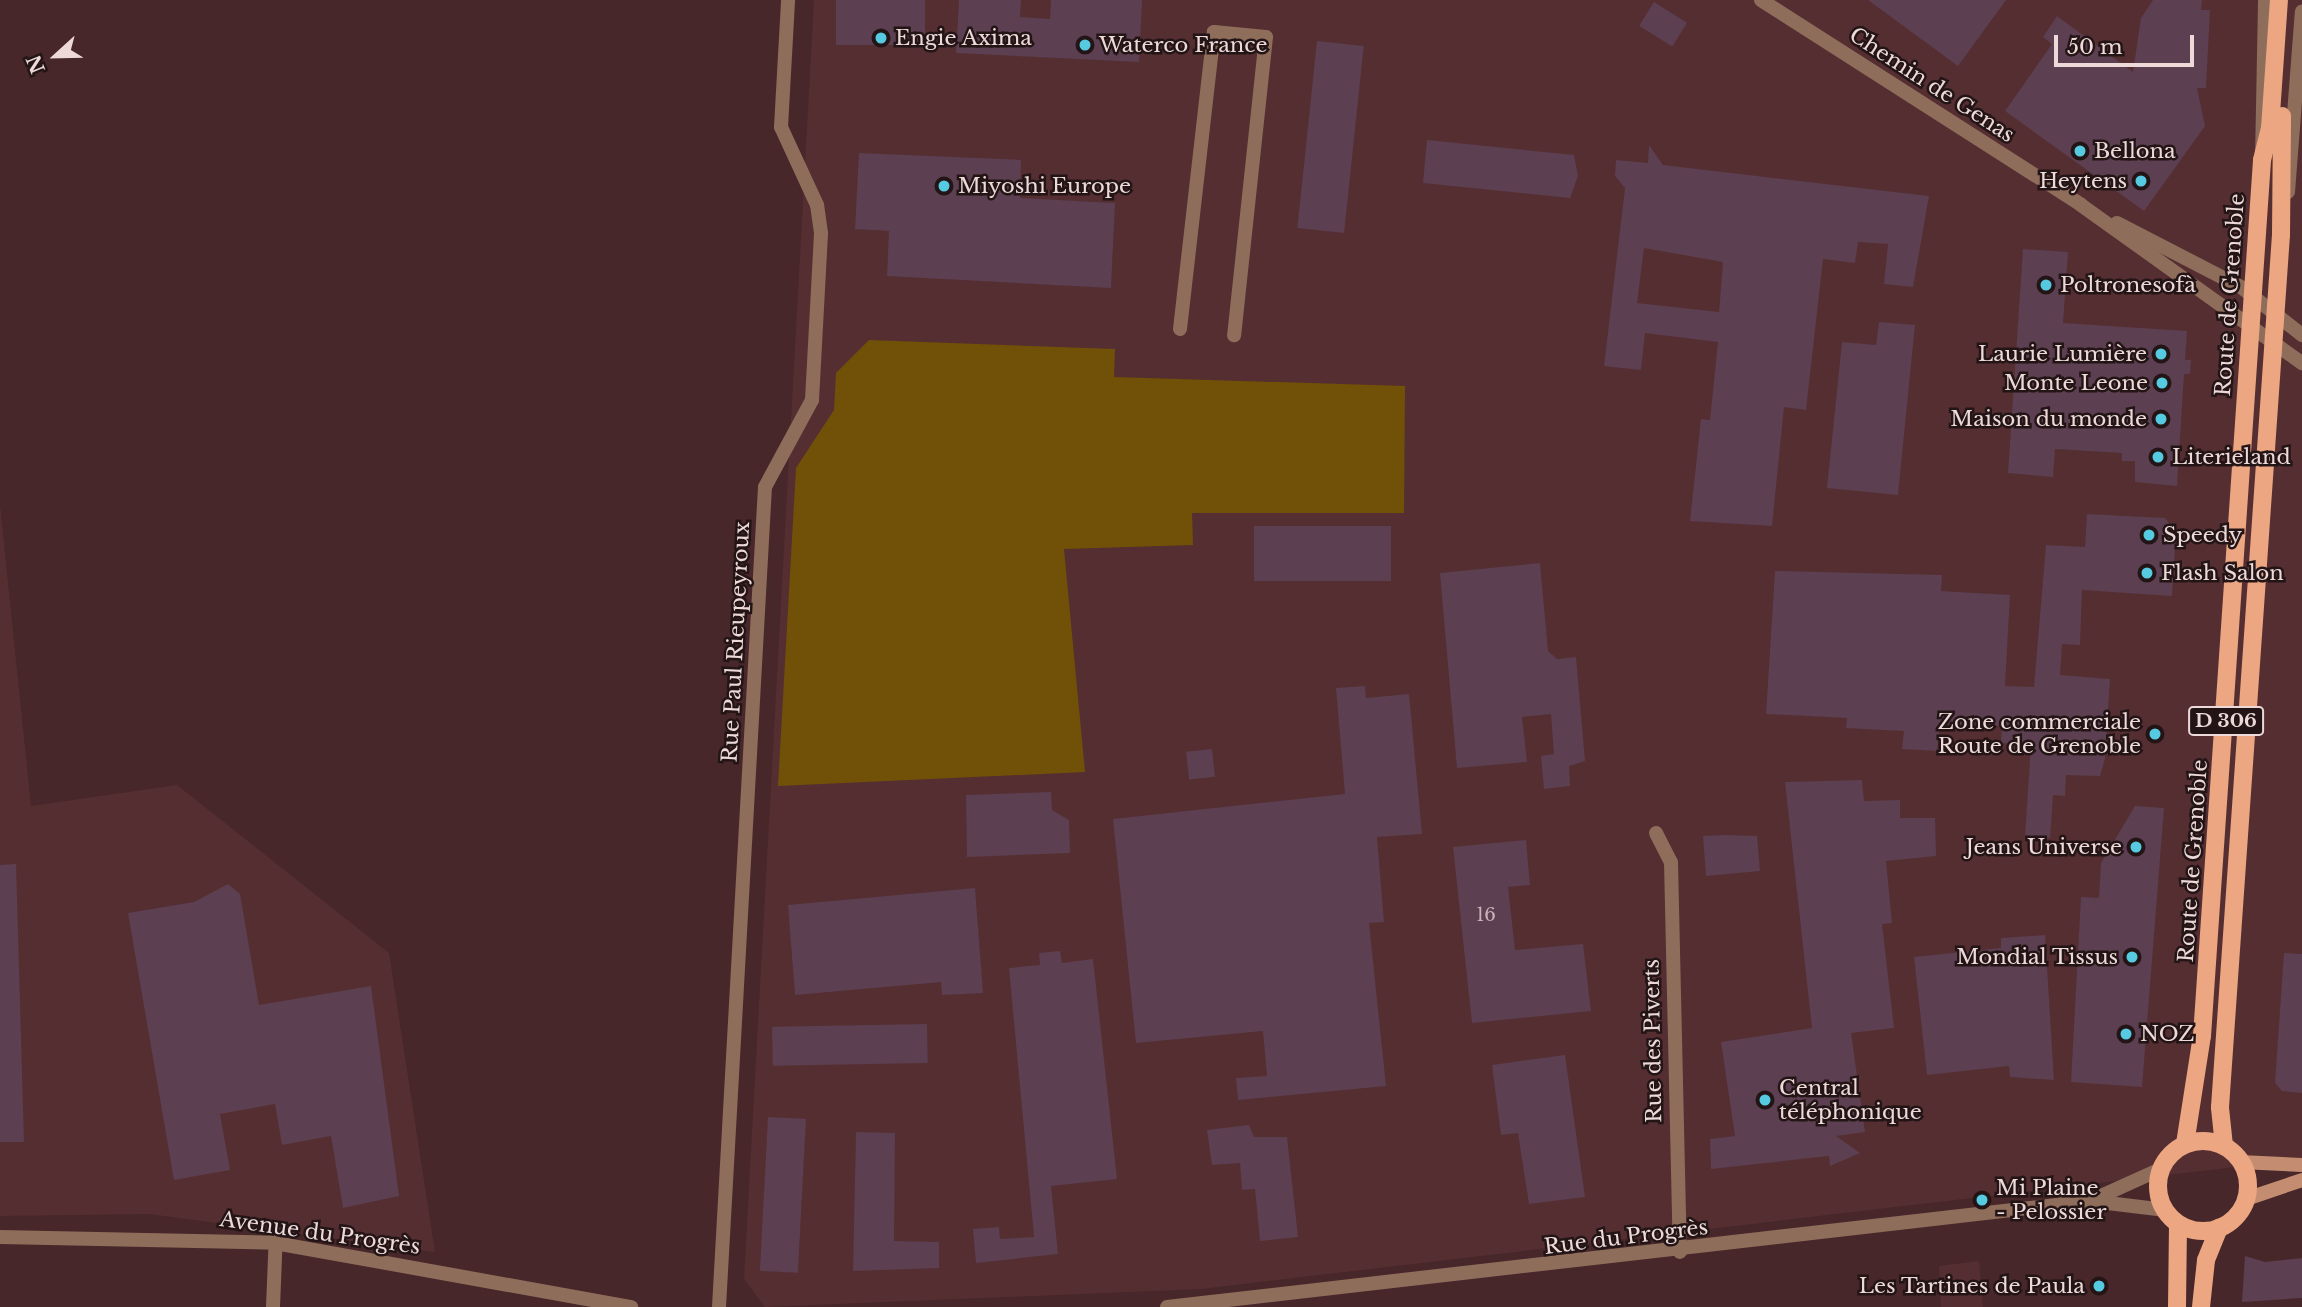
<!DOCTYPE html>
<html>
<head>
<meta charset="utf-8">
<style>
	body { margin:0 }
	#map { position:relative; width:2302px; height:1307px; overflow:hidden; background:#472729; font-family:"Libre Baskerville",serif }
	div>[style] { position:absolute }
	.built>* { inset:0; background:#552e31 }
	.forest>* { inset:0; background:#715107 }
	.building>* { inset:0; background:#5c3f50; transform-origin:0 0 }
	.minor>* { height:14px; margin:-7px; padding:0 7px; transform-origin:7px; border-radius:7px; background:#8f6d5b }
	.tertiary>* { height:14px; margin:-7px; padding:0 7px; transform-origin:7px; border-radius:7px; background:#8f6d5b }
	.secondary>* { height:14px; margin:-7px; padding:0 7px; transform-origin:7px; border-radius:7px; background:#c48d71 }
	.primary>* { height:18px; margin:-9px; padding:0 9px; transform-origin:9px; border-radius:9px; background:#eca681 }
	.primary>.ring { margin:-9px; padding:0; box-sizing:content-box; background:none; border:18px solid #eca681; border-radius:50% }
	.dots>* { width:19px; height:19px; translate:-50% -50%; box-sizing:border-box; border:4px solid #231516; border-radius:50% }
	span { translate:-50% -50%; white-space:nowrap; text-align:center; line-height:1.15; -webkit-text-stroke:5px #231516; paint-order:stroke }
	.number-label { font-size:18px; color:#cab2b7 }
	.number-label span { -webkit-text-stroke-width:0 }
	.shield-label span { padding:2px 5px; background:#231516; border:2px solid; border-radius:5px; -webkit-text-stroke-width:0 }
	.shield-label { font-size:19px; color:#eed9d9; font-weight:700 }
	.poi-label { font-size:21px; color:#eed9d9 }
	.left { translate:0 -50%; text-align:left }
	.right { translate:-100% -50%; text-align:right }
	.street-label { font-size:21px; color:#eed9d9 }
	.north { position:absolute; left:21px; top:21px; width:70px; height:70px; -webkit-text-stroke:5px #231516; paint-order:stroke; rotate:248deg; font-size:19px; font-weight:700; line-height:28px; text-align:center; color:#eed9d9 }
	.north::after { content:''; display:block; margin:auto; width:24px; height:32px; background:#eed9d9; clip-path:polygon(50% 0,100% 100%,50% 72%,0 100%) }
	.scale { position:absolute; left:2054px; top:35px; width:140px; height:32px; box-sizing:border-box; border:4px solid #eed9d9; border-top:0; padding-left:9px; font-size:21px; line-height:24px; white-space:nowrap; color:#eed9d9; -webkit-text-stroke:5px #231516; paint-order:stroke }
</style>
</head>
<body>
<div id="map">
	<div class="built">
		<div style="clip-path:polygon(814px 0,2302px 0,2302px 1159px,1201px 1289px,765px 1307px,744px 1279px)"></div>
		<div style="clip-path:polygon(0 505px,31px 806px,177px 785px,389px 953px,435px 1252px,149px 1214px,0 1216px)"></div>
		<div style="clip-path:polygon(1979px 1261px,1983px 1307px,1941px 1307px,1939px 1266px)"></div>
	</div>
	<div class="forest">
		<div style="clip-path:polygon(869px 340px,1115px 349px,1114px 377px,1405px 386px,1404px 513px,1192px 513px,1193px 545px,1064px 549px,1085px 772px,778px 786px,796px 468px,834px 410px,836px 373px)"></div>
	</div>
	<div class="building">
		<div style="left:836px;top:0;width:89px;height:45px"></div>
		<div style="clip-path:polygon(959px 0,1021px 0,1020px 17px,1050px 19px,1051px 0,1142px 0,1139px 62px,956px 53px)"></div>
		<div style="clip-path:polygon(1868px 0,2006px 0,1958px 66px)"></div>
		<div style="clip-path:polygon(2153px 0,2202px 0,2201px 10px,2210px 10px,2206px 88px,2197px 88px,2205px 126px,2144px 211px,2005px 111px,2052px 44px,2043px 37px,2057px 16px,2133px 72px,2141px 18px)"></div>
		<div style="left:1654px;top:2px;width:39px;height:28px;rotate:32deg"></div>
		<div style="left:1317px;top:41px;width:47px;height:188px;rotate:6deg"></div>
		<div style="clip-path:polygon(1427px 140px,1574px 155px,1578px 176px,1570px 198px,1423px 183px)"></div>
		<div style="clip-path:polygon(evenodd,1649px 145px,1663px 165px,1929px 196px,1913px 287px,1884px 284px,1888px 244px,1858px 242px,1855px 263px,1823px 259px,1806px 410px,1784px 407px,1772px 526px,1690px 521px,1701px 419px,1710px 420px,1718px 342px,1645px 333px,1641px 370px,1604px 366px,1625px 188px,1615px 176px,1616px 160px,1648px 163px,1649px 145px,1644px 248px,1723px 262px,1719px 312px,1637px 303px,1644px 248px)"></div>
		<div style="clip-path:polygon(859px 153px,1021px 160px,1020px 198px,1115px 203px,1111px 288px,887px 276px,889px 231px,855px 229px)"></div>
		<div style="clip-path:polygon(2023px 249px,2068px 252px,2063px 323px,2187px 331px,2185px 360px,2191px 360px,2190px 374px,2184px 374px,2177px 486px,2135px 482px,2135px 461px,2122px 461px,2122px 453px,2055px 449px,2053px 477px,2008px 473px)"></div>
		<div style="clip-path:polygon(1879px 322px,1915px 325px,1898px 495px,1827px 488px,1842px 342px,1876px 345px)"></div>
		<div style="clip-path:polygon(2087px 514px,2165px 518px,2176px 531px,2172px 596px,2082px 590px,2080px 645px,2062px 644px,2060px 675px,2110px 679px,2105px 759px,2100px 776px,2066px 775px,2065px 796px,2053px 795px,2050px 838px,2025px 836px,2031px 745px,2001px 743px,2002px 726px,1940px 723px,1937px 751px,1902px 749px,1904px 731px,1846px 728px,1847px 718px,1766px 714px,1775px 571px,1942px 575px,1941px 591px,2010px 595px,2005px 686px,2034px 687px,2046px 545px,2085px 547px)"></div>
		<div style="left:1254px;top:526px;width:137px;height:55px"></div>
		<div style="clip-path:polygon(1540px 563px,1548px 651px,1557px 659px,1576px 657px,1585px 761px,1569px 766px,1570px 786px,1544px 789px,1541px 756px,1554px 754px,1551px 714px,1522px 717px,1527px 762px,1457px 768px,1440px 573px)"></div>
		<div style="clip-path:polygon(1365px 686px,1366px 698px,1409px 694px,1422px 834px,1377px 837px,1384px 922px,1369px 923px,1386px 1086px,1238px 1100px,1236px 1078px,1267px 1076px,1263px 1031px,1136px 1043px,1113px 819px,1345px 794px,1336px 688px)"></div>
		<div style="left:1212px;top:749px;width:28px;height:26px;rotate:84deg"></div>
		<div style="clip-path:polygon(1862px 780px,1864px 801px,1900px 800px,1900px 818px,1935px 818px,1936px 856px,1886px 861px,1892px 923px,1882px 924px,1894px 1028px,1851px 1033px,1865px 1132px,1836px 1136px,1860px 1153px,1830px 1166px,1829px 1156px,1711px 1169px,1710px 1139px,1735px 1136px,1721px 1042px,1812px 1028px,1785px 782px)"></div>
		<div style="clip-path:polygon(1051px 792px,1052px 810px,1069px 820px,1070px 853px,967px 857px,966px 795px)"></div>
		<div style="clip-path:polygon(2135px 806px,2164px 808px,2142px 1087px,2071px 1082px,2081px 897px,2099px 898px,2101px 863px)"></div>
		<div style="clip-path:polygon(1723px 835px,1757px 836px,1760px 871px,1706px 876px,1703px 836px)"></div>
		<div style="clip-path:polygon(1526px 840px,1530px 885px,1508px 887px,1515px 950px,1583px 944px,1591px 1011px,1472px 1023px,1453px 847px)"></div>
		<div style="clip-path:polygon(16px 864px,24px 1142px,0 1142px,0 865px)"></div>
		<div style="clip-path:polygon(228px 884px,240px 894px,259px 1005px,371px 986px,399px 1196px,343px 1208px,331px 1136px,282px 1145px,275px 1104px,220px 1114px,230px 1170px,174px 1180px,128px 913px,194px 902px)"></div>
		<div style="clip-path:polygon(975px 888px,983px 993px,942px 995px,941px 982px,795px 995px,788px 905px)"></div>
		<div style="clip-path:polygon(2045px 935px,2054px 1080px,2010px 1077px,2009px 1066px,1927px 1075px,1914px 957px,2001px 948px,2001px 938px)"></div>
		<div style="clip-path:polygon(1060px 951px,1062px 963px,1093px 959px,1117px 1179px,1051px 1186px,1058px 1254px,976px 1263px,973px 1229px,999px 1227px,1000px 1239px,1034px 1237px,1009px 968px,1040px 965px,1039px 953px)"></div>
		<div style="clip-path:polygon(2284px 953px,2302px 954px,2302px 1093px,2282px 1091px,2275px 1083px)"></div>
		<div style="left:927px;top:1024px;width:39px;height:155px;rotate:89deg"></div>
		<div style="clip-path:polygon(1565px 1055px,1585px 1197px,1529px 1204px,1518px 1133px,1501px 1135px,1492px 1065px)"></div>
		<div style="left:768px;top:1117px;width:38px;height:154px;rotate:3deg"></div>
		<div style="clip-path:polygon(1249px 1125px,1254px 1137px,1287px 1137px,1298px 1237px,1260px 1241px,1255px 1189px,1242px 1190px,1240px 1163px,1212px 1165px,1207px 1130px)"></div>
		<div style="clip-path:polygon(856px 1132px,895px 1133px,894px 1241px,939px 1242px,939px 1268px,853px 1271px)"></div>
		<div style="clip-path:polygon(2245px 1256px,2265px 1262px,2302px 1258px,2302px 1298px,2242px 1302px)"></div>
	</div>
	<div class="minor">
		<div style="left:1761px;top:0;width:380px;rotate:32.6deg"></div>
		<div style="left:2081px;top:205px;width:272px;rotate:35.6deg"></div>
		<div style="left:2262px;top:159px;width:159px;rotate:-88.9deg"></div>
		<div style="left:2288px;top:192px;width:181px;rotate:-85.6deg"></div>
		<div style="left:2117px;top:223px;width:140px;rotate:27.3deg"></div>
		<div style="left:2241px;top:287px;width:78px;rotate:38.2deg"></div>
		<div style="left:1180px;top:329px;width:299px;rotate:-83.5deg"></div>
		<div style="left:1214px;top:32px;width:52px;rotate:5.5deg"></div>
		<div style="left:1266px;top:37px;width:300px;rotate:96.1deg"></div>
		<div style="left:1656px;top:833px;width:33px;rotate:63deg"></div>
		<div style="left:1671px;top:862px;width:390px;rotate:88.7deg"></div>
		<div style="left:273px;top:1307px;width:74px;rotate:-87.7deg"></div>
		<div style="left:719px;top:1307px;width:821px;rotate:-86.79deg"></div>
		<div style="left:765px;top:487px;width:99px;rotate:-61.6deg"></div>
		<div style="left:812px;top:400px;width:167px;rotate:-86.9deg"></div>
		<div style="left:821px;top:233px;width:28px;rotate:-98deg"></div>
		<div style="left:817px;top:205px;width:86px;rotate:-114.8deg"></div>
		<div style="left:781px;top:127px;width:127px;rotate:-86.8deg"></div>
	</div>
	<div class="tertiary">
		<div style="left:2091px;top:1201px;width:75px;rotate:6.9deg"></div>
		<div style="left:0;top:1237px;width:275px;rotate:1.2deg"></div>
		<div style="left:275px;top:1243px;width:362px;rotate:10.2deg"></div>
		<div style="left:1167px;top:1307px;width:929px;rotate:-6.55deg"></div>
		<div style="left:2090px;top:1201px;width:78px;rotate:-24.3deg"></div>
	</div>
	<div class="secondary">
		<div style="left:2240px;top:1162px;width:62px;rotate:2.8deg"></div>
		<div style="left:2246px;top:1199px;width:59px;rotate:-18.7deg"></div>
	</div>
	<div class="primary">
		<div class="ring" style="left:2158px;top:1141px;width:72px;height:72px"></div>
		<div style="left:2185px;top:1144px;width:109px;rotate:-81.1deg"></div>
		<div style="left:2202px;top:1036px;width:878px;rotate:-86.08deg"></div>
		<div style="left:2262px;top:160px;width:33px;rotate:-76deg"></div>
		<div style="left:2270px;top:128px;width:128px;rotate:-86deg"></div>
		<div style="left:2224px;top:1146px;width:39px;rotate:-96deg"></div>
		<div style="left:2220px;top:1107px;width:874px;rotate:-86deg"></div>
		<div style="left:2281px;top:235px;width:119px;rotate:-89.5deg"></div>
		<div style="left:2177px;top:1307px;width:83px;rotate:-89.3deg"></div>
		<div style="left:2201px;top:1307px;width:47px;rotate:-83.9deg"></div>
		<div style="left:2206px;top:1260px;width:35px;rotate:-68deg"></div>
	</div>
	<div class="dots">
		<div style="left:881px;top:38px;background:#55cae0"></div>
		<div style="left:1085px;top:45px;background:#55cae0"></div>
		<div style="left:2080px;top:151px;background:#55cae0"></div>
		<div style="left:2141px;top:181px;background:#55cae0"></div>
		<div style="left:944px;top:186px;background:#55cae0"></div>
		<div style="left:2046px;top:285px;background:#55cae0"></div>
		<div style="left:2161px;top:354px;background:#55cae0"></div>
		<div style="left:2162px;top:383px;background:#55cae0"></div>
		<div style="left:2161px;top:419px;background:#55cae0"></div>
		<div style="left:2158px;top:457px;background:#55cae0"></div>
		<div style="left:2149px;top:535px;background:#55cae0"></div>
		<div style="left:2147px;top:573px;background:#55cae0"></div>
		<div style="left:2155px;top:734px;background:#55cae0"></div>
		<div style="left:2136px;top:847px;background:#55cae0"></div>
		<div style="left:2132px;top:957px;background:#55cae0"></div>
		<div style="left:2126px;top:1034px;background:#55cae0"></div>
		<div style="left:1765px;top:1100px;background:#55cae0"></div>
		<div style="left:1982px;top:1200px;background:#55cae0"></div>
		<div style="left:2099px;top:1286px;background:#55cae0"></div>
	</div>
	<div class="number-label">
		<span style="left:1486px;top:915px">16</span>
	</div>
	<div class="shield-label">
		<span style="left:2226px;top:721px">D 306</span>
	</div>
	<div class="poi-label">
		<span class="left" style="left:895px;top:38px">Engie Axima</span>
		<span class="left" style="left:1099px;top:45px">Waterco France</span>
		<span class="left" style="left:2094px;top:151px">Bellona</span>
		<span class="right" style="left:2127px;top:181px">Heytens</span>
		<span class="left" style="left:958px;top:186px">Miyoshi Europe</span>
		<span class="left" style="left:2060px;top:285px">Poltronesofà</span>
		<span class="right" style="left:2147px;top:354px">Laurie Lumière</span>
		<span class="right" style="left:2148px;top:383px">Monte Leone</span>
		<span class="right" style="left:2147px;top:419px">Maison du monde</span>
		<span class="left" style="left:2172px;top:457px">Literieland</span>
		<span class="left" style="left:2163px;top:535px">Speedy</span>
		<span class="left" style="left:2161px;top:573px">Flash Salon</span>
		<span class="right" style="left:2141px;top:734px">Zone commerciale<br>Route de Grenoble</span>
		<span class="right" style="left:2122px;top:847px">Jeans Universe</span>
		<span class="right" style="left:2118px;top:957px">Mondial Tissus</span>
		<span class="left" style="left:2140px;top:1034px">NOZ</span>
		<span class="left" style="left:1779px;top:1100px">Central<br>téléphonique</span>
		<span class="left" style="left:1996px;top:1200px">Mi Plaine<br>- Pelossier</span>
		<span class="right" style="left:2085px;top:1286px">Les Tartines de Paula</span>
	</div>
	<div class="street-label">
		<span style="left:1932px;top:85px;rotate:33deg">Chemin de Genas</span>
		<span style="left:2230px;top:295px;rotate:-86deg">Route de Grenoble</span>
		<span style="left:736px;top:642px;rotate:-87deg">Rue Paul Rieupeyroux</span>
		<span style="left:2193px;top:861px;rotate:-86deg">Route de Grenoble</span>
		<span style="left:1653px;top:1041px;rotate:-91deg">Rue des Piverts</span>
		<span style="left:320px;top:1233px;rotate:8deg">Avenue du Progrès</span>
		<span style="left:1626px;top:1237px;rotate:-7deg">Rue du Progrès</span>
	</div>
	<div class="north">N</div>
	<div class="scale">50 m</div>
</div>
</body>
</html>
